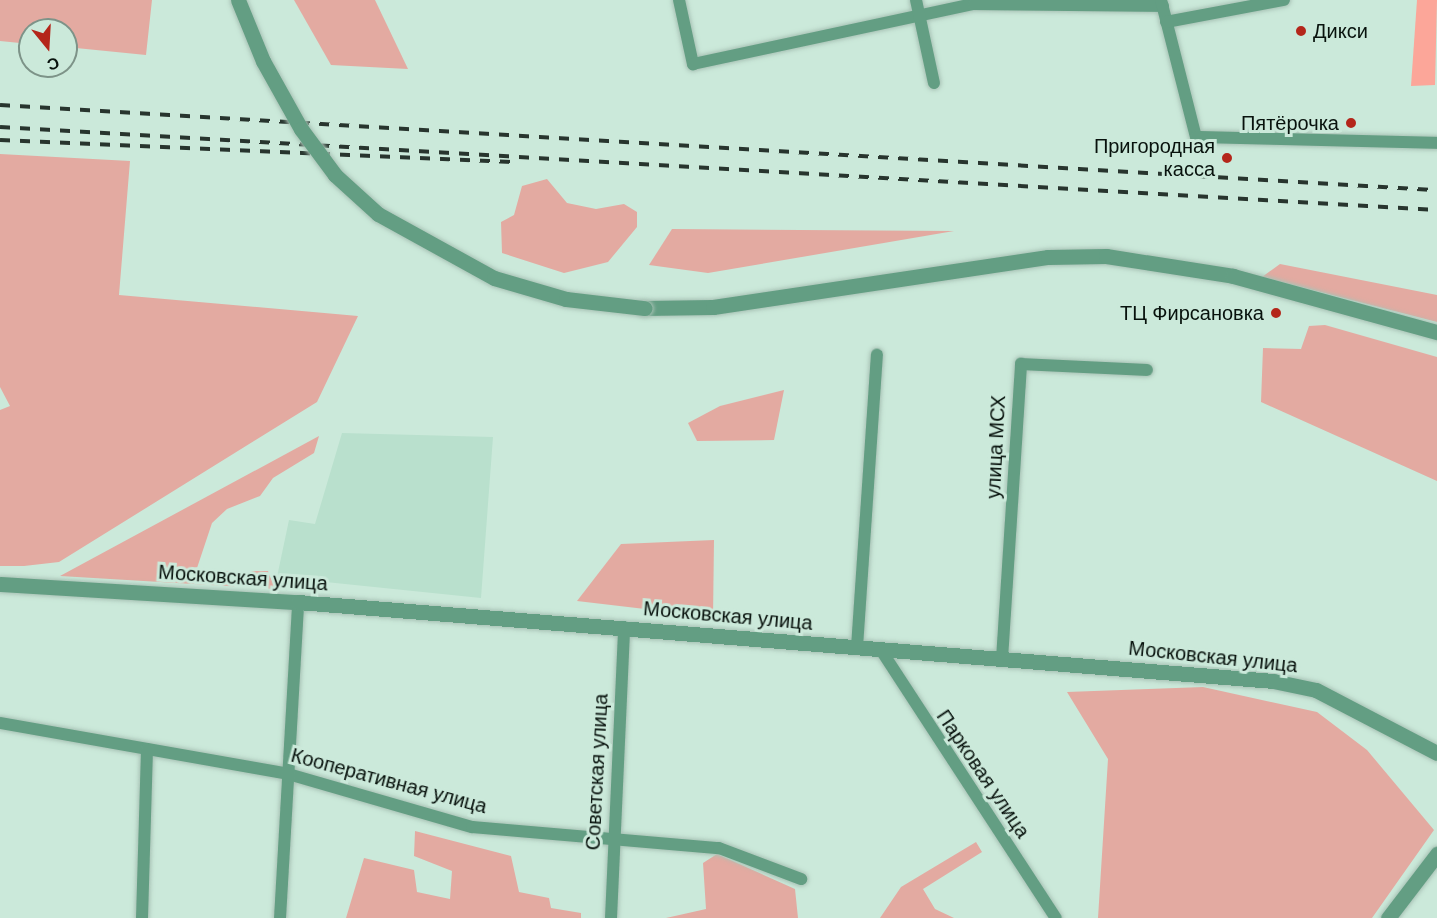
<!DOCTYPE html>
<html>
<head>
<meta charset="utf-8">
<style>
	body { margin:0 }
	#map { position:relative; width:1437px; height:918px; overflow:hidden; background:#cbe9da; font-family:"DM Sans",sans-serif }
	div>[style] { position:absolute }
	.built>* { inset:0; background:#b9e0cd }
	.green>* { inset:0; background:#e3aaa1 }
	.water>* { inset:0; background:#fca699 }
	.roads { filter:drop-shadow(0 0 2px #a8c2b5) drop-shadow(0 0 2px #a8c2b5) }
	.minor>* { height:12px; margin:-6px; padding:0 6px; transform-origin:6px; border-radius:6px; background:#639e83 }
	.tertiary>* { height:15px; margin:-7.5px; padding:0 7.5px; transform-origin:7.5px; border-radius:7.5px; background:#639e83 }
	.rail>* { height:4px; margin-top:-2px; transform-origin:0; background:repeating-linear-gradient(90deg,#28352e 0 10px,transparent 0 20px) }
	.bridges { filter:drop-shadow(0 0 2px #a8c2b5) drop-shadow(0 0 2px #a8c2b5) }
	.tertiary-bridge>* { height:15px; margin:-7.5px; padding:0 7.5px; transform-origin:7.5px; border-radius:7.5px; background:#639e83 }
	.dots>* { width:16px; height:16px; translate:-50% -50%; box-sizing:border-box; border:3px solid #cbe9da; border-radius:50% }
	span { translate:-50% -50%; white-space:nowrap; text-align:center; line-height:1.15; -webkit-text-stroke:6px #cbe9da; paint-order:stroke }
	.poi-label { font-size:20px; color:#08120d }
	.left { translate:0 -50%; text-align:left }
	.right { translate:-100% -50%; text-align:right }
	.street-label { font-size:20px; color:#08120d }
	.north { position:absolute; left:18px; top:18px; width:60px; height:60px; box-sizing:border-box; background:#cbe9da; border:2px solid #7d9388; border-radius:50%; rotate:162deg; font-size:16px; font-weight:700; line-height:24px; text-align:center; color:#08120d }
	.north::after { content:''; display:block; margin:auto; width:21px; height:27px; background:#b4261a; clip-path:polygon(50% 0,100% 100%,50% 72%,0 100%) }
</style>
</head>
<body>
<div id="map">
	<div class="built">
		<div style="clip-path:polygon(342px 433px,493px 437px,481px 598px,277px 577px,289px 520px,315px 524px)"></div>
	</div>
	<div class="green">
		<div style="clip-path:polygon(0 0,152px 0,146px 55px,66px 47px,66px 30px,30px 30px,30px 44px,0 41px)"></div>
		<div style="clip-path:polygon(294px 0,375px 0,408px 69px,331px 65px)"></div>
		<div style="clip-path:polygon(0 154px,130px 161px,119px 295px,358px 316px,317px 402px,59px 562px,24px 566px,0 566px,0 410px,10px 406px,0 387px)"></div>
		<div style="clip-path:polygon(547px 179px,567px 203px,596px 209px,624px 204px,637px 212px,637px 227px,608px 262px,564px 273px,502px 253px,501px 222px,514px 215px,522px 186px)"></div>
		<div style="clip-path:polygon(672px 229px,954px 231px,708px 273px,649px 265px)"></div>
		<div style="clip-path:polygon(1280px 264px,1437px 295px,1437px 322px,1262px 277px)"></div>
		<div style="clip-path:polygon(1325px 325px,1437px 357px,1437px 481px,1261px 402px,1263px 348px,1301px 349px,1309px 326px)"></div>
		<div style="clip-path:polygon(784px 390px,774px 440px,697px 441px,688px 423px,720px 406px)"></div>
		<div style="clip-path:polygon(319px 436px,314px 453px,273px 478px,260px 496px,227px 509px,212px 523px,196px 571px,268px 571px,275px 589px,60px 576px)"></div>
		<div style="clip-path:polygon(714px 540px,713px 617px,577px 601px,621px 544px)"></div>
		<div style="clip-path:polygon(1203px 687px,1317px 712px,1367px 750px,1434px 830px,1372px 918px,1098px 918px,1108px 759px,1067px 692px)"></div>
		<div style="clip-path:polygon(415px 831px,511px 856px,519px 892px,549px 898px,551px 908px,581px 913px,581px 918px,346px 918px,364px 858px,414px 870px,417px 892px,450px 899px,452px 871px,414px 856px)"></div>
		<div style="clip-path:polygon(976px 842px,982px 852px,923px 889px,935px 909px,954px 918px,880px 918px,901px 887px)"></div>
		<div style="clip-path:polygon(717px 854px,795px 889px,798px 918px,666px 918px,706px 909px,703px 863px)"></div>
	</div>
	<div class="water">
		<div style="clip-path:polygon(1417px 0,1437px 0,1435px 85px,1411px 86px)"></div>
	</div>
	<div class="roads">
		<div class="minor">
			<div style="left:679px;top:0;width:66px;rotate:77.7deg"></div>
			<div style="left:693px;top:64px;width:287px;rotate:-12.1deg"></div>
			<div style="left:974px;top:4px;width:189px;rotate:0.6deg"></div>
			<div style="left:916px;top:0;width:85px;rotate:77.8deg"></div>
			<div style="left:1161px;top:0;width:141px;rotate:75.7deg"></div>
			<div style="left:1196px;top:137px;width:241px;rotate:1.4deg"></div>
			<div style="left:1166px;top:22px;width:120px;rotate:-10.6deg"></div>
			<div style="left:857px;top:647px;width:293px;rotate:-86.1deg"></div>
			<div style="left:881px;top:650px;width:320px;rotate:56.9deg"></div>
			<div style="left:1002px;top:659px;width:296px;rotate:-86.3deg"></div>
			<div style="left:1021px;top:364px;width:126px;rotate:2.7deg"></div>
			<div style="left:0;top:723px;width:292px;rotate:10deg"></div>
			<div style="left:288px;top:774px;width:191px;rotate:16.1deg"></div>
			<div style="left:472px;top:827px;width:248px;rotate:4.9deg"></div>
			<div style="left:719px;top:848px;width:88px;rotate:20.7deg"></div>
			<div style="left:142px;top:918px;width:169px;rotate:-88.3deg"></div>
			<div style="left:280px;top:918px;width:317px;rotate:-86.7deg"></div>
			<div style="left:611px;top:918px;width:291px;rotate:-87.4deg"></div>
		</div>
		<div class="tertiary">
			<div style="left:644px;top:308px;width:69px;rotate:-0.8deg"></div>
			<div style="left:713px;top:307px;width:339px;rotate:-8.5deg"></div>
			<div style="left:1048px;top:257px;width:58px;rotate:-1deg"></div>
			<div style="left:1106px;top:256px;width:129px;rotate:8.9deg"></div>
			<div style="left:1233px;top:276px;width:212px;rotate:15.4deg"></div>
			<div style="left:0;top:584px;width:299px;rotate:3.5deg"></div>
			<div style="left:298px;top:602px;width:978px;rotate:4.63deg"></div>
			<div style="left:1273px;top:681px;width:44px;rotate:11.8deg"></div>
			<div style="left:1316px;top:690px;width:136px;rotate:27.5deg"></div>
			<div style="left:1388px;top:918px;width:81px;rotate:-52.6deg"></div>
		</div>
	</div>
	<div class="rail">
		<div style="left:0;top:105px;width:1440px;rotate:3.39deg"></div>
		<div style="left:0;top:127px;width:1439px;rotate:3.31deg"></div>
		<div style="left:0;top:140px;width:513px;rotate:2.46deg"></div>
	</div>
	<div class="bridges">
		<div class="tertiary-bridge">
			<div style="left:238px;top:0;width:66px;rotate:67.7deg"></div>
			<div style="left:263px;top:61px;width:78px;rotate:60.8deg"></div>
			<div style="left:301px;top:129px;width:57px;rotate:53.5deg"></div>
			<div style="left:335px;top:175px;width:58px;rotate:42.2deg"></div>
			<div style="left:378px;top:214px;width:132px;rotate:28.9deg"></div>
			<div style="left:494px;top:278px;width:75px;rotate:16.3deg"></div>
			<div style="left:566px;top:299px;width:79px;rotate:6.6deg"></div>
		</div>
	</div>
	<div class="dots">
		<div style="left:1301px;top:31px;background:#b4261a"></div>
		<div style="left:1351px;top:123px;background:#b4261a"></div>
		<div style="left:1227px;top:158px;background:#b4261a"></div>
		<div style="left:1276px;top:313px;background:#b4261a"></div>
	</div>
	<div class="poi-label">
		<span class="left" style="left:1313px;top:31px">Дикси</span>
		<span class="right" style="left:1339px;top:123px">Пятёрочка</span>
		<span class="right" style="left:1215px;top:158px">Пригородная<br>касса</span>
		<span class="right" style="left:1264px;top:313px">ТЦ Фирсановка</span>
	</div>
	<div class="street-label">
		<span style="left:996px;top:447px;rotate:-87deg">улица МСХ</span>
		<span style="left:243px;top:578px;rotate:4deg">Московская улица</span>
		<span style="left:728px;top:616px;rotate:5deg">Московская улица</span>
		<span style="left:1213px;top:657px;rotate:6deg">Московская улица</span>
		<span style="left:597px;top:772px;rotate:-87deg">Советская улица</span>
		<span style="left:983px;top:774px;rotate:56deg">Парковая улица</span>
		<span style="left:389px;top:781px;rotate:15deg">Кооперативная улица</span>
	</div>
	<div class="north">С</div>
</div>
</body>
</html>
